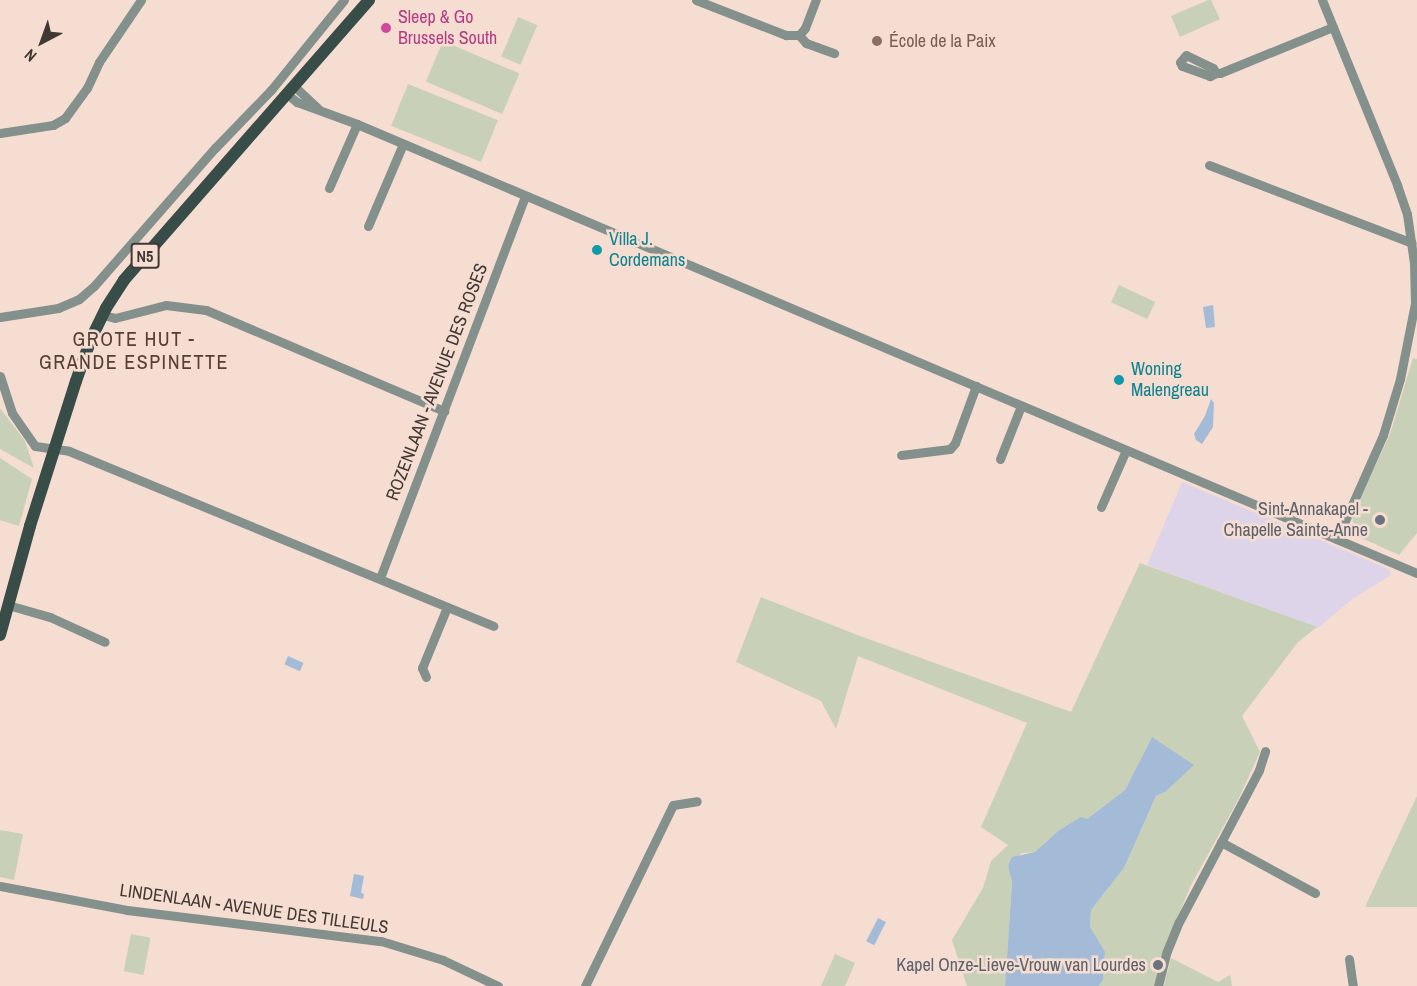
<!DOCTYPE html>
<html>
<head>
<meta charset="utf-8">
<style>
	body { margin:0 }
	#map { position:relative; width:1417px; height:986px; overflow:hidden; background:#f6ddd1; font-family:"Archivo Narrow",sans-serif }
	div>[style] { position:absolute }
	.industrial>* { inset:0; background:#ded4e9 }
	.green>* { inset:0; background:#c8d0b8; transform-origin:0 0 }
	.water>* { inset:0; background:#a3bbd7; transform-origin:0 0 }
	.minor>* { height:9px; margin:-4.5px; padding:0 4.5px; transform-origin:4.5px; border-radius:4.5px; background:#84908c }
	.major>* { height:12px; margin:-6px; padding:0 6px; transform-origin:6px; border-radius:6px; background:#384d47 }
	.dots>* { width:16px; height:16px; translate:-50% -50%; box-sizing:border-box; border:3px solid #f6ddd1; border-radius:50% }
	span { translate:-50% -50%; white-space:nowrap; text-align:center; line-height:1.15; -webkit-text-stroke:5px #f6ddd1; paint-order:stroke }
	.shield-label span { padding:2px 4px; background:#f6ddd1; border:2px solid; border-radius:4px; -webkit-text-stroke-width:0 }
	.shield-label { font-size:16px; color:#423833; font-weight:700 }
	.hotel-label { font-size:18px; color:#b23c85 }
	.left { translate:0 -50%; text-align:left }
	.education-label { font-size:18px; color:#785e54 }
	.culture-label { font-size:18px; color:#0d838f }
	.street-label { font-size:18px; color:#423833 }
	.worship-label { font-size:18px; color:#5b616d }
	.right { translate:-100% -50%; text-align:right }
	.neighbourhood-label { font-size:20px; color:#544036; letter-spacing:1.5px }
	.north { position:absolute; left:12px; top:12px; width:60px; height:60px; -webkit-text-stroke:4px #f6ddd1; paint-order:stroke; rotate:221deg; font-size:16px; font-weight:700; line-height:24px; text-align:center; color:#423833 }
	.north::after { content:''; display:block; margin:auto; width:21px; height:27px; background:#423833; clip-path:polygon(50% 0,100% 100%,50% 72%,0 100%) }
</style>
</head>
<body>
<div id="map">
	<div class="industrial">
		<div style="clip-path:polygon(1182px 482px,1389px 569px,1391px 575px,1351px 600px,1318px 628px,1147px 565px)"></div>
	</div>
	<div class="green">
		<div style="clip-path:polygon(1208px 0,1211px 0,1220px 19px,1180px 37px,1171px 16px)"></div>
		<div style="left:518px;top:17px;width:21px;height:43px;rotate:23deg"></div>
		<div style="left:443px;top:41px;width:83px;height:44px;rotate:23deg"></div>
		<div style="left:408px;top:84px;width:97px;height:45px;rotate:22deg"></div>
		<div style="left:1119px;top:285px;width:40px;height:19px;rotate:25deg"></div>
		<div style="clip-path:polygon(1413px 358px,1417px 359px,1417px 533px,1399px 555px,1355px 535px,1352px 516px,1390px 434px)"></div>
		<div style="clip-path:polygon(0 408px,25px 441px,34px 468px,0 449px)"></div>
		<div style="clip-path:polygon(0 458px,32px 479px,19px 526px,0 520px)"></div>
		<div style="clip-path:polygon(1140px 563px,1317px 627px,1298px 642px,1242px 716px,1260px 752px,1238px 800px,1190px 887px,1162px 957px,1154px 986px,1099px 986px,1103px 980px,1105px 953px,1090px 927px,1091px 910px,1124px 868px,1156px 796px,1165px 792px,1152px 737px,1125px 790px,1087px 819px,1058px 831px,1035px 852px,1022px 853px,1008px 866px,1012px 882px,1005px 986px,967px 986px,952px 940px,983px 888px,991px 861px,1008px 845px,981px 827px,1027px 723px,858px 656px,836px 729px,821px 701px,736px 662px,761px 597px,860px 636px,1071px 712px)"></div>
		<div style="clip-path:polygon(1417px 796px,1417px 907px,1365px 907px)"></div>
		<div style="clip-path:polygon(0 830px,23px 834px,14px 880px,0 877px)"></div>
		<div style="left:131px;top:934px;width:20px;height:38px;rotate:11deg"></div>
		<div style="clip-path:polygon(835px 954px,855px 963px,845px 986px,821px 986px)"></div>
		<div style="clip-path:polygon(1171px 958px,1218px 982px,1230px 975px,1232px 986px,1164px 986px)"></div>
	</div>
	<div class="water">
		<div style="clip-path:polygon(1213px 305px,1215px 327px,1206px 328px,1203px 307px)"></div>
		<div style="clip-path:polygon(1211px 399px,1214px 403px,1213px 427px,1202px 444px,1196px 440px,1194px 434px,1205px 416px)"></div>
		<div style="left:288px;top:656px;width:17px;height:9px;rotate:24deg"></div>
		<div style="clip-path:polygon(1152px 737px,1194px 765px,1165px 792px,1156px 796px,1124px 868px,1091px 910px,1090px 927px,1105px 952px,1103px 980px,1099px 986px,1005px 986px,1012px 882px,1008px 866px,1012px 857px,1035px 852px,1058px 831px,1081px 817px,1087px 819px,1125px 790px)"></div>
		<div style="clip-path:polygon(354px 874px,364px 876px,361px 893px,364px 894px,363px 899px,350px 896px)"></div>
		<div style="left:878px;top:918px;width:9px;height:26px;rotate:27deg"></div>
	</div>
	<div class="minor">
		<div style="left:696px;top:0;width:97px;rotate:21.3deg"></div>
		<div style="left:786px;top:35px;width:13px"></div>
		<div style="left:799px;top:35px;width:11px;rotate:49deg"></div>
		<div style="left:806px;top:43px;width:30px;rotate:20deg"></div>
		<div style="left:1322px;top:0;width:200px;rotate:67.9deg"></div>
		<div style="left:1397px;top:185px;width:31px;rotate:71deg"></div>
		<div style="left:1407px;top:214px;width:49px;rotate:81.9deg"></div>
		<div style="left:1414px;top:263px;width:40px;rotate:88.6deg"></div>
		<div style="left:1415px;top:303px;width:77px;rotate:101.2deg"></div>
		<div style="left:1400px;top:379px;width:59px;rotate:106.9deg"></div>
		<div style="left:1383px;top:435px;width:114px;rotate:113.9deg"></div>
		<div style="left:799px;top:35px;width:9px;rotate:-49deg"></div>
		<div style="left:805px;top:28px;width:30px;rotate:-69deg"></div>
		<div style="left:1216px;top:73px;width:7px;rotate:153deg"></div>
		<div style="left:1210px;top:76px;width:30px;rotate:-160deg"></div>
		<div style="left:1182px;top:66px;width:4px;rotate:-117deg"></div>
		<div style="left:1180px;top:62px;width:9px;rotate:-49deg"></div>
		<div style="left:1186px;top:55px;width:30px;rotate:26deg"></div>
		<div style="left:1213px;top:68px;width:6px;rotate:59deg"></div>
		<div style="left:1216px;top:73px;width:4px"></div>
		<div style="left:1220px;top:73px;width:122px;rotate:-22.2deg"></div>
		<div style="left:294px;top:86px;width:34px;rotate:43deg"></div>
		<div style="left:287px;top:94px;width:13px;rotate:39deg"></div>
		<div style="left:297px;top:102px;width:64px;rotate:20.1deg"></div>
		<div style="left:357px;top:124px;width:1151px;rotate:22.96deg"></div>
		<div style="left:0;top:133px;width:54px;rotate:-8.6deg"></div>
		<div style="left:53px;top:125px;width:14px;rotate:-30deg"></div>
		<div style="left:65px;top:118px;width:37px;rotate:-54deg"></div>
		<div style="left:87px;top:88px;width:29px;rotate:-65deg"></div>
		<div style="left:99px;top:62px;width:75px;rotate:-55.9deg"></div>
		<div style="left:1209px;top:165px;width:217px;rotate:21deg"></div>
		<div style="left:329px;top:188px;width:70px;rotate:-66.4deg"></div>
		<div style="left:368px;top:226px;width:89px;rotate:-66.9deg"></div>
		<div style="left:103px;top:315px;width:12px;rotate:14deg"></div>
		<div style="left:115px;top:318px;width:53px;rotate:-14.3deg"></div>
		<div style="left:166px;top:305px;width:40px;rotate:7.1deg"></div>
		<div style="left:206px;top:310px;width:259px;rotate:23deg"></div>
		<div style="left:0;top:317px;width:59px;rotate:-8.8deg"></div>
		<div style="left:58px;top:308px;width:23px;rotate:-23deg"></div>
		<div style="left:79px;top:299px;width:20px;rotate:-41deg"></div>
		<div style="left:94px;top:286px;width:184px;rotate:-48.8deg"></div>
		<div style="left:215px;top:148px;width:81px;rotate:-46deg"></div>
		<div style="left:271px;top:90px;width:116px;rotate:-51deg"></div>
		<div style="left:0;top:376px;width:39px;rotate:72deg"></div>
		<div style="left:12px;top:413px;width:40px;rotate:55.1deg"></div>
		<div style="left:35px;top:446px;width:34px;rotate:8deg"></div>
		<div style="left:69px;top:451px;width:459px;rotate:22.4deg"></div>
		<div style="left:901px;top:455px;width:49px;rotate:-7deg"></div>
		<div style="left:950px;top:449px;width:8px;rotate:-50deg"></div>
		<div style="left:955px;top:443px;width:61px;rotate:-69.8deg"></div>
		<div style="left:1000px;top:459px;width:57px;rotate:-68.4deg"></div>
		<div style="left:1101px;top:507px;width:62px;rotate:-66.3deg"></div>
		<div style="left:380px;top:578px;width:408px;rotate:-69.2deg"></div>
		<div style="left:8px;top:605px;width:44px;rotate:15.9deg"></div>
		<div style="left:50px;top:617px;width:60px;rotate:24.4deg"></div>
		<div style="left:426px;top:677px;width:10px;rotate:-114deg"></div>
		<div style="left:422px;top:668px;width:66px;rotate:-67.7deg"></div>
		<div style="left:1221px;top:842px;width:107px;rotate:28.5deg"></div>
		<div style="left:0;top:886px;width:129px;rotate:10.7deg"></div>
		<div style="left:127px;top:910px;width:256px;rotate:7deg"></div>
		<div style="left:381px;top:941px;width:65px;rotate:17deg"></div>
		<div style="left:443px;top:960px;width:61px;rotate:25.3deg"></div>
		<div style="left:1349px;top:959px;width:27px;rotate:82deg"></div>
		<div style="left:585px;top:986px;width:201px;rotate:-64.1deg"></div>
		<div style="left:673px;top:805px;width:24px;rotate:-9deg"></div>
		<div style="left:1158px;top:986px;width:36px;rotate:-76deg"></div>
		<div style="left:1167px;top:951px;width:31px;rotate:-68deg"></div>
		<div style="left:1179px;top:922px;width:172px;rotate:-62.2deg"></div>
		<div style="left:1259px;top:770px;width:20px;rotate:-72deg"></div>
	</div>
	<div class="major">
		<div style="left:0;top:635px;width:113px;rotate:-74.6deg"></div>
		<div style="left:30px;top:526px;width:152px;rotate:-72.4deg"></div>
		<div style="left:76px;top:381px;width:45px;rotate:-70.3deg"></div>
		<div style="left:91px;top:339px;width:34px;rotate:-64deg"></div>
		<div style="left:106px;top:308px;width:33px;rotate:-57deg"></div>
		<div style="left:124px;top:280px;width:372px;rotate:-48.8deg"></div>
	</div>
	<div class="dots">
		<div style="left:386px;top:28px;background:#d1479c"></div>
		<div style="left:877px;top:41px;background:#8d6e63"></div>
		<div style="left:597px;top:250px;background:#0f9aa8"></div>
		<div style="left:1119px;top:380px;background:#0f9aa8"></div>
		<div style="left:1380px;top:520px;background:#6b7280"></div>
		<div style="left:1158px;top:965px;background:#6b7280"></div>
	</div>
	<div class="shield-label">
		<span style="left:145px;top:256px">N5</span>
	</div>
	<div class="hotel-label">
		<span class="left" style="left:398px;top:28px">Sleep &amp; Go<br>Brussels South</span>
	</div>
	<div class="education-label">
		<span class="left" style="left:889px;top:41px">École de la Paix</span>
	</div>
	<div class="culture-label">
		<span class="left" style="left:609px;top:250px">Villa J.<br>Cordemans</span>
		<span class="left" style="left:1131px;top:380px">Woning<br>Malengreau</span>
	</div>
	<div class="street-label">
		<span style="left:437px;top:382px;rotate:-69deg">ROZENLAAN - AVENUE DES ROSES</span>
		<span style="left:254px;top:909px;rotate:8deg">LINDENLAAN - AVENUE DES TILLEULS</span>
	</div>
	<div class="worship-label">
		<span class="right" style="left:1368px;top:520px">Sint-Annakapel -<br>Chapelle Sainte-Anne</span>
		<span class="right" style="left:1146px;top:965px">Kapel Onze-Lieve-Vrouw van Lourdes</span>
	</div>
	<div class="neighbourhood-label">
		<span style="left:134px;top:350px">GROTE HUT -<br>GRANDE ESPINETTE</span>
	</div>
	<div class="north">N</div>
</div>
</body>
</html>
